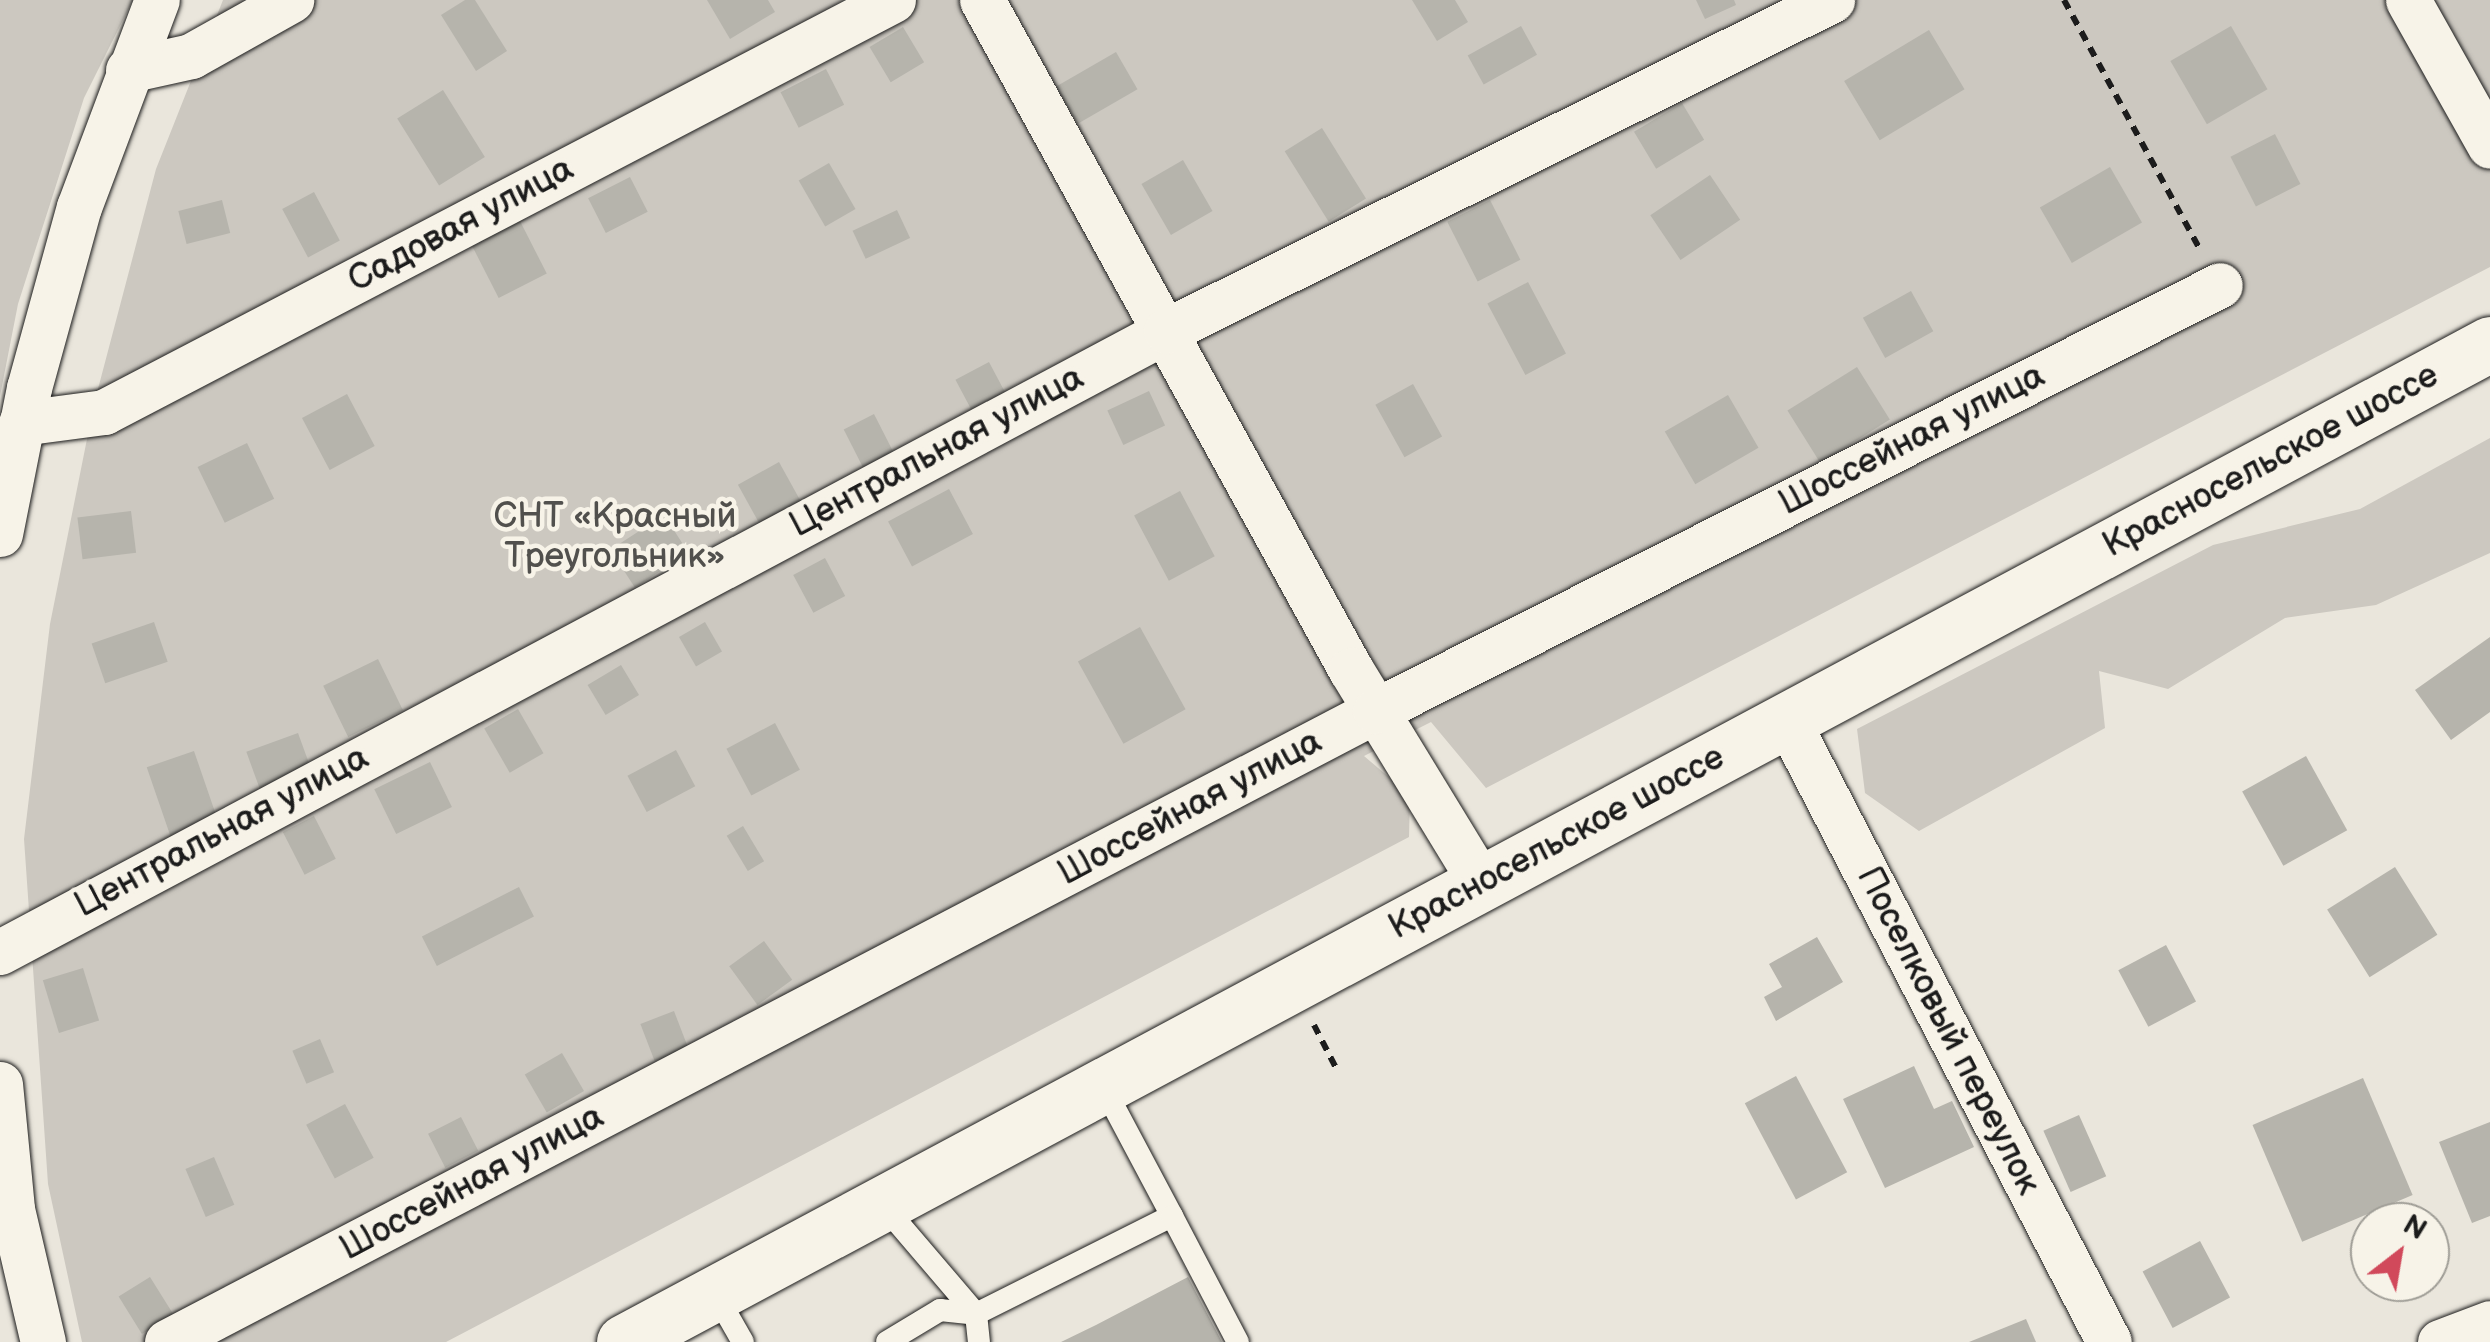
<!DOCTYPE html>
<html>
<head>
<meta charset="utf-8">
<style>
	body { margin:0 }
	#map { position:relative; width:2490px; height:1342px; overflow:hidden; background:#eae6dc; font-family:"Balsamiq Sans",sans-serif }
	div>[style] { position:absolute }
	.green>* { inset:0; background:#ccc8c0 }
	.building>* { inset:0; background:#b6b4ac; transform-origin:0 0 }
	.path>* { height:6px; margin-top:-3px; transform-origin:0; background:repeating-linear-gradient(90deg,#1c1c1c 0 10px,transparent 0 18px) }
	.roads { filter:drop-shadow(0 0 2px #1c1c1c) drop-shadow(0 0 2px #1c1c1c) }
	.service>* { height:22px; margin:-11px; padding:0 11px; transform-origin:11px; border-radius:11px; background:#f7f3e8 }
	.minor>* { height:45px; margin:-22.5px; padding:0 22.5px; transform-origin:22.5px; border-radius:22.5px; background:#f7f3e8 }
	.trunk>* { height:55px; margin:-27.5px; padding:0 27.5px; transform-origin:27.5px; border-radius:27.5px; background:#f7f3e8 }
	span { translate:-50% -50%; white-space:nowrap; text-align:center; line-height:1.15; -webkit-text-stroke:9px #f7f3e8; paint-order:stroke }
	.street-label { font-size:35px; color:#1c1c1c }
	.park-label { font-size:35px; color:#51504d }
	.north { position:absolute; left:2350px; top:1202px; width:100px; height:100px; box-sizing:border-box; background:#f7f3e8; border:2px solid #9f9d96; border-radius:50%; rotate:31deg; font-size:28px; font-weight:700; line-height:40px; text-align:center; color:#1c1c1c }
	.north::after { content:''; display:block; margin:auto; width:35px; height:45px; background:#d1495b; clip-path:polygon(50% 0,100% 100%,50% 72%,0 100%) }
</style>
</head>
<body>
<div id="map">
	<div class="green">
		<div style="clip-path:polygon(0 0,133px 0,84px 98px,18px 304px,0 396px)"></div>
		<div style="clip-path:polygon(223px 0,2490px 0,2490px 267px,1486px 788px,1431px 722px,1364px 756px,1410px 795px,1409px 837px,446px 1342px,82px 1342px,48px 1184px,24px 839px,50px 624px,94px 404px,156px 169px)"></div>
		<div style="clip-path:polygon(2490px 438px,2490px 553px,2376px 605px,2285px 618px,2168px 689px,2099px 671px,2105px 728px,1919px 831px,1865px 793px,1857px 729px,2213px 545px,2360px 509px)"></div>
	</div>
	<div class="building">
		<div style="clip-path:polygon(465px 0,475px 0,507px 51px,476px 71px,441px 15px)"></div>
		<div style="clip-path:polygon(707px 0,768px 0,775px 12px,730px 39px)"></div>
		<div style="clip-path:polygon(1412px 0,1455px 0,1468px 22px,1437px 41px)"></div>
		<div style="clip-path:polygon(1696px 0,1734px 0,1736px 5px,1705px 19px)"></div>
		<div style="left:1521px;top:26px;width:33px;height:61px;rotate:61deg"></div>
		<div style="left:2231px;top:26px;width:73px;height:70px;rotate:60deg"></div>
		<div style="left:903px;top:27px;width:41px;height:39px;rotate:59deg"></div>
		<div style="left:1929px;top:30px;width:69px;height:99px;rotate:59deg"></div>
		<div style="left:1116px;top:52px;width:43px;height:69px;rotate:60deg"></div>
		<div style="left:826px;top:69px;width:40px;height:51px;rotate:63deg"></div>
		<div style="left:443px;top:90px;width:79px;height:54px;rotate:58deg"></div>
		<div style="left:1682px;top:103px;width:43px;height:56px;rotate:59deg"></div>
		<div style="left:1322px;top:128px;width:83px;height:44px;rotate:58deg"></div>
		<div style="left:2275px;top:134px;width:56px;height:50px;rotate:63deg"></div>
		<div style="left:1183px;top:160px;width:59px;height:48px;rotate:60deg"></div>
		<div style="left:829px;top:163px;width:53px;height:35px;rotate:60deg"></div>
		<div style="left:2110px;top:167px;width:64px;height:81px;rotate:60deg"></div>
		<div style="left:1710px;top:175px;width:54px;height:72px;rotate:56deg"></div>
		<div style="left:630px;top:177px;width:39px;height:47px;rotate:63deg"></div>
		<div style="left:314px;top:192px;width:55px;height:36px;rotate:62deg"></div>
		<div style="left:222px;top:200px;width:34px;height:45px;rotate:76deg"></div>
		<div style="left:1490px;top:200px;width:67px;height:48px;rotate:63deg"></div>
		<div style="left:897px;top:210px;width:31px;height:49px;rotate:65deg"></div>
		<div style="left:520px;top:221px;width:59px;height:54px;rotate:63deg"></div>
		<div style="left:1528px;top:282px;width:81px;height:46px;rotate:62deg"></div>
		<div style="left:1911px;top:291px;width:46px;height:55px;rotate:61deg"></div>
		<div style="left:989px;top:362px;width:43px;height:38px;rotate:62deg"></div>
		<div style="left:1857px;top:367px;width:62px;height:82px;rotate:58deg"></div>
		<div style="left:1413px;top:384px;width:60px;height:43px;rotate:61deg"></div>
		<div style="left:1149px;top:391px;width:38px;height:46px;rotate:65deg"></div>
		<div style="left:347px;top:394px;width:59px;height:51px;rotate:62deg"></div>
		<div style="left:1728px;top:395px;width:61px;height:73px;rotate:60deg"></div>
		<div style="left:874px;top:414px;width:51px;height:34px;rotate:63deg"></div>
		<div style="left:247px;top:443px;width:62px;height:55px;rotate:64deg"></div>
		<div style="left:779px;top:462px;width:55px;height:47px;rotate:61deg"></div>
		<div style="left:949px;top:489px;width:51px;height:69px;rotate:62deg"></div>
		<div style="left:1180px;top:491px;width:74px;height:52px;rotate:62deg"></div>
		<div style="left:131px;top:511px;width:42px;height:54px;rotate:83deg"></div>
		<div style="left:664px;top:515px;width:45px;height:64px;rotate:57deg"></div>
		<div style="left:825px;top:558px;width:43px;height:36px;rotate:62deg"></div>
		<div style="left:154px;top:622px;width:42px;height:66px;rotate:71deg"></div>
		<div style="left:705px;top:622px;width:34px;height:30px;rotate:60deg"></div>
		<div style="left:1140px;top:627px;width:94px;height:71px;rotate:61deg"></div>
		<div style="clip-path:polygon(2490px 637px,2490px 712px,2451px 740px,2415px 690px)"></div>
		<div style="left:378px;top:659px;width:57px;height:61px;rotate:64deg"></div>
		<div style="left:621px;top:665px;width:35px;height:39px;rotate:59deg"></div>
		<div style="left:518px;top:709px;width:51px;height:39px;rotate:60deg"></div>
		<div style="left:775px;top:723px;width:53px;height:55px;rotate:62deg"></div>
		<div style="left:298px;top:733px;width:45px;height:55px;rotate:70deg"></div>
		<div style="left:676px;top:750px;width:41px;height:55px;rotate:62deg"></div>
		<div style="left:194px;top:751px;width:78px;height:50px;rotate:71deg"></div>
		<div style="left:2306px;top:756px;width:85px;height:73px;rotate:61deg"></div>
		<div style="left:430px;top:762px;width:50px;height:62px;rotate:64deg"></div>
		<div style="left:314px;top:816px;width:48px;height:35px;rotate:63deg"></div>
		<div style="left:743px;top:826px;width:41px;height:19px;rotate:59deg"></div>
		<div style="left:2395px;top:867px;width:80px;height:80px;rotate:58deg"></div>
		<div style="left:519px;top:887px;width:33px;height:109px;rotate:63deg"></div>
		<div style="clip-path:polygon(1817px 937px,1843px 982px,1776px 1021px,1764px 997px,1782px 987px,1769px 964px)"></div>
		<div style="left:764px;top:941px;width:48px;height:43px;rotate:54deg"></div>
		<div style="left:2166px;top:945px;width:64px;height:54px;rotate:62deg"></div>
		<div style="left:83px;top:968px;width:55px;height:42px;rotate:73deg"></div>
		<div style="left:674px;top:1011px;width:40px;height:36px;rotate:69deg"></div>
		<div style="left:320px;top:1039px;width:36px;height:30px;rotate:67deg"></div>
		<div style="left:562px;top:1053px;width:44px;height:43px;rotate:60deg"></div>
		<div style="clip-path:polygon(1914px 1066px,1934px 1109px,1952px 1101px,1974px 1147px,1885px 1188px,1843px 1099px)"></div>
		<div style="left:1796px;top:1076px;width:109px;height:58px;rotate:62deg"></div>
		<div style="left:2363px;top:1078px;width:127px;height:120px;rotate:67deg"></div>
		<div style="left:345px;top:1104px;width:61px;height:44px;rotate:62deg"></div>
		<div style="left:2079px;top:1115px;width:67px;height:39px;rotate:66deg"></div>
		<div style="left:461px;top:1117px;width:38px;height:37px;rotate:63deg"></div>
		<div style="clip-path:polygon(2490px 1122px,2490px 1216px,2472px 1223px,2439px 1142px)"></div>
		<div style="left:214px;top:1157px;width:52px;height:31px;rotate:67deg"></div>
		<div style="left:2200px;top:1241px;width:64px;height:65px;rotate:62deg"></div>
		<div style="left:150px;top:1277px;width:44px;height:37px;rotate:58deg"></div>
		<div style="clip-path:polygon(1188px 1277px,1222px 1342px,1061px 1342px,1096px 1325px)"></div>
		<div style="clip-path:polygon(2026px 1319px,2036px 1342px,1969px 1342px)"></div>
	</div>
	<div class="path">
		<div style="left:2064px;top:0;width:284px;rotate:61.4deg"></div>
		<div style="left:1314px;top:1025px;width:53px;rotate:62.9deg"></div>
	</div>
	<div class="roads">
		<div class="service">
			<div style="left:882px;top:1204px;width:145px;rotate:49.5deg"></div>
			<div style="left:976px;top:1314px;width:219px;rotate:-26.6deg"></div>
			<div style="left:1172px;top:1216px;width:147px;rotate:-118deg"></div>
			<div style="left:1172px;top:1216px;width:142px;rotate:62.4deg"></div>
			<div style="left:715px;top:1293px;width:56px;rotate:60.3deg"></div>
			<div style="left:887px;top:1342px;width:62px;rotate:-31.1deg"></div>
			<div style="left:940px;top:1310px;width:36px;rotate:6deg"></div>
			<div style="left:976px;top:1314px;width:28px;rotate:84deg"></div>
		</div>
		<div class="minor">
			<div style="left:982px;top:0;width:765px;rotate:61.16deg"></div>
			<div style="left:1351px;top:670px;width:250px;rotate:58.6deg"></div>
			<div style="left:2408px;top:0;width:167px;rotate:60.7deg"></div>
			<div style="left:128px;top:70px;width:65px;rotate:-12.5deg"></div>
			<div style="left:191px;top:56px;width:115px;rotate:-29.2deg"></div>
			<div style="left:21px;top:423px;width:84px;rotate:-7.5deg"></div>
			<div style="left:104px;top:412px;width:890px;rotate:-27.57deg"></div>
			<div style="left:0;top:534px;width:149px;rotate:-78.8deg"></div>
			<div style="left:29px;top:388px;width:188px;rotate:-74.6deg"></div>
			<div style="left:79px;top:207px;width:221px;rotate:-69.4deg"></div>
			<div style="left:1787px;top:720px;width:700px;rotate:62.63deg"></div>
			<div style="left:0;top:952px;width:1321px;rotate:-28.04deg"></div>
			<div style="left:1166px;top:331px;width:744px;rotate:-26.43deg"></div>
			<div style="left:0;top:1084px;width:126px;rotate:84.5deg"></div>
			<div style="left:12px;top:1209px;width:137px;rotate:76.9deg"></div>
			<div style="left:167px;top:1342px;width:1363px;rotate:-27.58deg"></div>
			<div style="left:1375px;top:711px;width:946px;rotate:-26.75deg"></div>
			<div style="left:2440px;top:1342px;width:53px;rotate:-20.8deg"></div>
		</div>
		<div class="trunk">
			<div style="left:624px;top:1342px;width:2116px;rotate:-28.14deg"></div>
		</div>
	</div>
	<div class="street-label">
		<span style="left:461px;top:225px;rotate:-28deg">Садовая улица</span>
		<span style="left:1912px;top:440px;rotate:-27deg">Шоссейная улица</span>
		<span style="left:937px;top:452px;rotate:-28deg">Центральная улица</span>
		<span style="left:2271px;top:461px;rotate:-28deg">Красносельское шоссе</span>
		<span style="left:1190px;top:808px;rotate:-28deg">Шоссейная улица</span>
		<span style="left:222px;top:832px;rotate:-28deg">Центральная улица</span>
		<span style="left:1557px;top:843px;rotate:-28deg">Красносельское шоссе</span>
		<span style="left:1948px;top:1031px;rotate:63deg">Поселковый переулок</span>
		<span style="left:472px;top:1183px;rotate:-28deg">Шоссейная улица</span>
	</div>
	<div class="park-label">
		<span style="left:615px;top:537px">СНТ «Красный<br>Треугольник»</span>
	</div>
	<div class="north">N</div>
</div>
</body>
</html>
